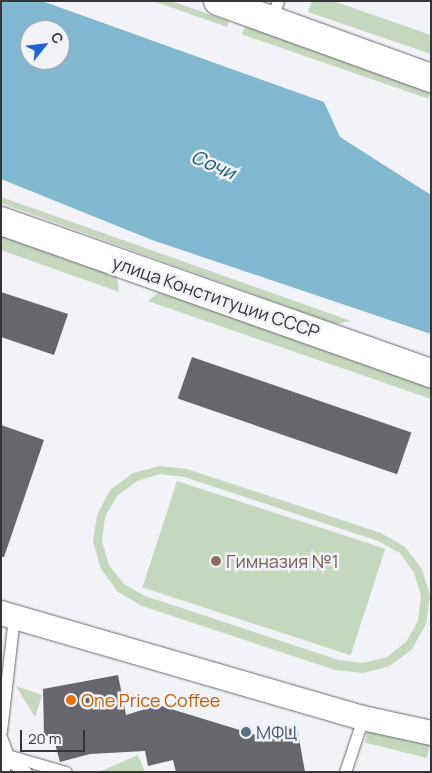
<!DOCTYPE html>
<html>
<head>
<meta charset="utf-8">
<style>
	body { margin:0 }
	#map { position:relative; width:432px; height:773px; overflow:hidden; background:#f1f3f8; font-family:Manrope,sans-serif }
	div>[style] { position:absolute }
	.green>* { inset:0; background:#c5d8bd; transform-origin:0 0 }
	.water>* { inset:0; background:#82b7d0 }
	.building>* { inset:0; background:#66676c; transform-origin:0 0 }
	.roads { filter:drop-shadow(0 0 1px #67686d) drop-shadow(0 0 1px #67686d) }
	.lane>* { height:11px; margin:-5.5px; padding:0 5.5px; transform-origin:5.5px; border-radius:5.5px; background:#fff }
	.street>* { height:24px; margin:-12px; padding:0 12px; transform-origin:12px; border-radius:12px; background:#fff }
	.secondary>* { height:28px; margin:-14px; padding:0 14px; transform-origin:14px; border-radius:14px; background:#fff }
	.dots>* { width:14px; height:14px; translate:-50% -50%; box-sizing:border-box; border:2px solid #f1f3f8; border-radius:50% }
	span { translate:-50% -50%; white-space:nowrap; text-align:center; line-height:1.15; -webkit-text-stroke:5px #f1f3f8; paint-order:stroke }
	.street-label { font-size:18px; color:#343537 }
	.education-label { font-size:18px; color:#785e54 }
	.left { translate:0 -50%; text-align:left }
	.food-label { font-size:18px; color:#c56008 }
	.service-label { font-size:18px; color:#4e5e75 }
	.water-label { font-size:19px; color:#125770; font-style:italic }
	.frame { position:absolute; inset:0; border:2px solid #343537; pointer-events:none }
	.north { position:absolute; left:20px; top:20px; width:50px; height:50px; box-sizing:border-box; background:#f1f3f8; border:1px solid #a5a7ab; border-radius:50%; rotate:61deg; font-size:14px; font-weight:700; line-height:20px; text-align:center; color:#343537 }
	.north::after { content:''; display:block; margin:auto; width:18px; height:22px; background:#1b63ce; clip-path:polygon(50% 0,100% 100%,50% 72%,0 100%) }
	.scale { position:absolute; left:20px; top:730px; width:65px; height:22px; box-sizing:border-box; border:2px solid #343537; border-top:0; padding-left:6px; font-size:15px; line-height:18px; white-space:nowrap; color:#343537; -webkit-text-stroke:4px #f1f3f8; paint-order:stroke }
</style>
</head>
<body>
<div id="map">
	<div class="green">
		<div style="clip-path:polygon(153px 1px,171px 1px,229px 21px,227px 27px)"></div>
		<div style="clip-path:polygon(312px 1px,333px 1px,431px 35px,431px 54px,308px 12px)"></div>
		<div style="left:245px;top:26px;width:197px;height:9px;rotate:19deg"></div>
		<div style="clip-path:polygon(1px 197px,72px 222px,351px 321px,336px 324px,1px 203px)"></div>
		<div style="clip-path:polygon(1px 229px,112px 272px,117px 278px,119px 292px,1px 250px)"></div>
		<div style="clip-path:polygon(169px 291px,431px 385px,431px 399px,148px 301px,159px 292px)"></div>
		<div style="clip-path:polygon(evenodd,160px 466px,187px 469px,381px 533px,405px 547px,422px 569px,430px 596px,426px 624px,412px 649px,390px 666px,363px 673px,335px 670px,142px 606px,118px 592px,101px 569px,93px 542px,97px 515px,110px 490px,133px 473px,160px 466px,160px 474px,184px 477px,378px 541px,400px 553px,414px 573px,421px 596px,418px 621px,406px 642px,387px 657px,363px 663px,339px 660px,145px 596px,124px 584px,109px 565px,102px 541px,105px 517px,117px 496px,137px 481px,160px 474px)"></div>
		<div style="left:177px;top:481px;width:219px;height:112px;rotate:18deg"></div>
		<div style="clip-path:polygon(16px 686px,42px 695px,35px 717px)"></div>
		<div style="left:369px;top:725px;width:64px;height:18px;rotate:14deg"></div>
		<div style="clip-path:polygon(138px 755px,145px 772px,99px 772px)"></div>
	</div>
	<div class="water">
		<div style="clip-path:polygon(evenodd,1px 1px,42px 1px,324px 102px,340px 137px,431px 195px,431px 334px,152px 240px,1px 179px,1px 1px,30px 30px,60px 30px,60px 60px,30px 60px,30px 30px)"></div>
	</div>
	<div class="building">
		<div style="clip-path:polygon(1px 292px,68px 314px,54px 355px,1px 337px)"></div>
		<div style="left:192px;top:357px;width:232px;height:44px;rotate:19deg"></div>
		<div style="clip-path:polygon(1px 425px,44px 440px,4px 557px,1px 557px)"></div>
		<div style="clip-path:polygon(118px 675px,126px 715px,158px 705px,259px 736px,297px 727px,305px 772px,176px 772px,173px 760px,148px 766px,145px 751px,90px 754px,60px 762px,53px 736px,44px 736px,43px 689px)"></div>
	</div>
	<div class="roads">
		<div class="lane">
			<div style="left:271px;top:21px;width:21px;rotate:-71deg"></div>
			<div style="left:1px;top:731px;width:115px;rotate:-83.5deg"></div>
			<div style="left:1px;top:737px;width:27px;rotate:70deg"></div>
			<div style="left:10px;top:762px;width:19px;rotate:32deg"></div>
			<div style="left:7px;top:755px;width:61px;rotate:16.1deg"></div>
			<div style="left:4px;top:772px;width:21px;rotate:-90deg"></div>
			<div style="left:345px;top:772px;width:57px;rotate:-71.6deg"></div>
		</div>
		<div class="street">
			<div style="left:1px;top:613px;width:377px;rotate:16.2deg"></div>
			<div style="left:363px;top:718px;width:70px;rotate:12.4deg"></div>
		</div>
		<div class="secondary">
			<div style="left:218px;top:1px;width:226px;rotate:19.9deg"></div>
			<div style="left:1px;top:221px;width:456px;rotate:19.5deg"></div>
		</div>
	</div>
	<div class="dots">
		<div style="left:216px;top:561px;background:#8d6e63"></div>
		<div style="left:71px;top:700px;background:#e8710a"></div>
		<div style="left:246px;top:732px;background:#5c6f8a"></div>
	</div>
	<div class="street-label">
		<span style="left:216px;top:297px;rotate:19deg">улица Конституции СССР</span>
	</div>
	<div class="education-label">
		<span class="left" style="left:226px;top:561px">Гимназия №1</span>
	</div>
	<div class="food-label">
		<span class="left" style="left:81px;top:700px">One Price Coffee</span>
	</div>
	<div class="service-label">
		<span class="left" style="left:256px;top:732px">МФЦ</span>
	</div>
	<div class="water-label">
		<span style="left:213px;top:165px;rotate:24deg">Сочи</span>
	</div>
	<div class="frame"></div>
	<div class="north">С</div>
	<div class="scale">20 m</div>
</div>
</body>
</html>
